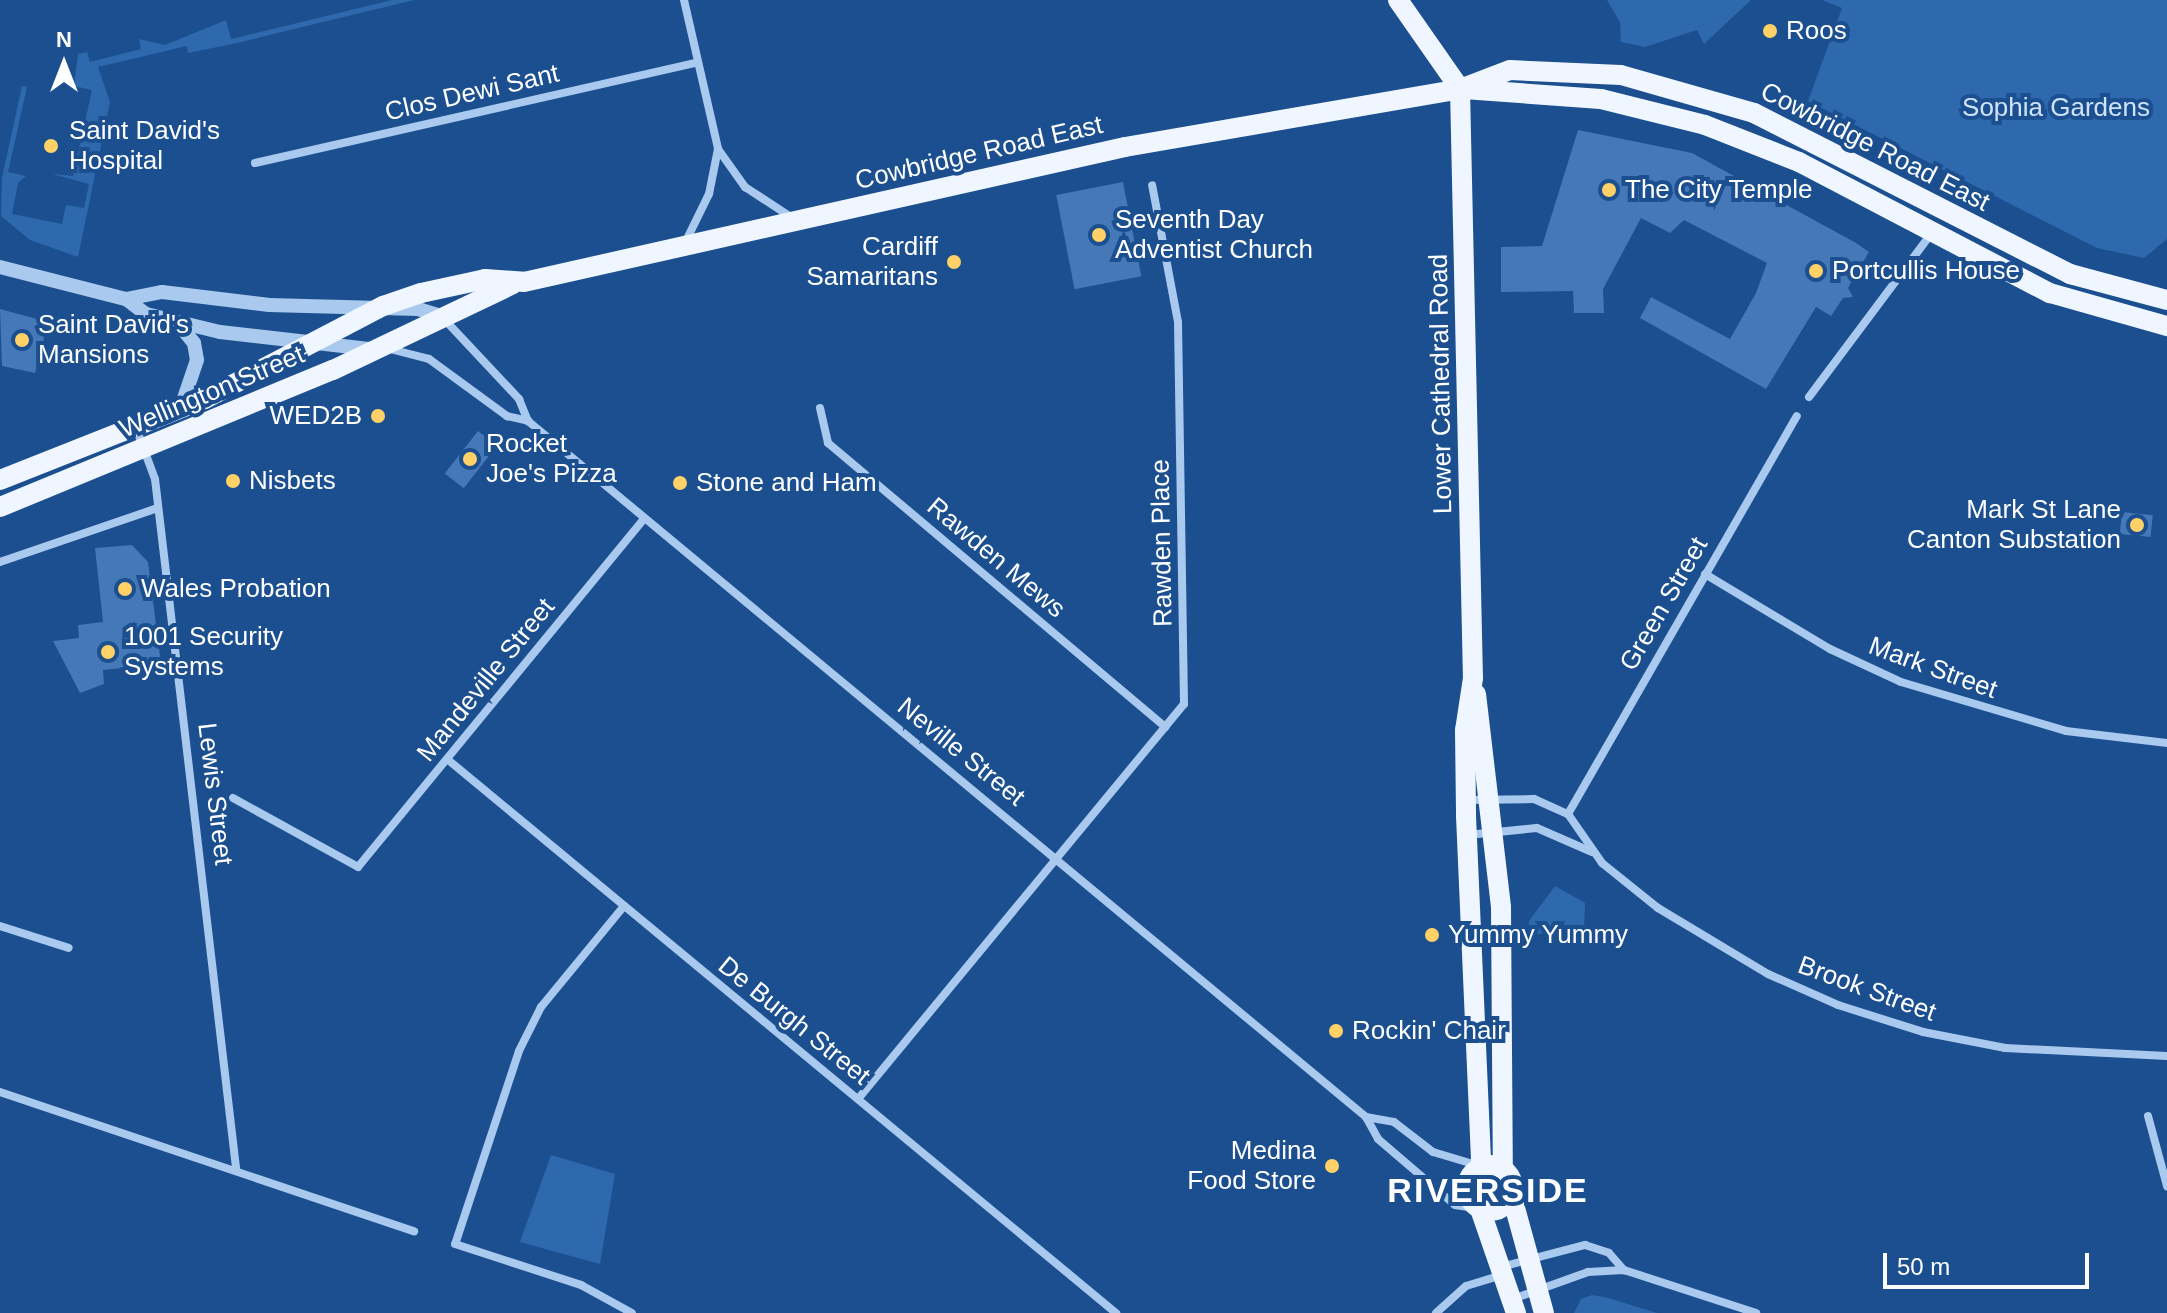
<!DOCTYPE html>
<html>
<head>
<meta charset="utf-8">
<style>
	body { margin:0 }
	#map { position:relative; width:2167px; height:1313px; overflow:hidden; background:#1b4f8f; font-family:Arial,sans-serif }
	div>[style] { position:absolute }
	.green>* { inset:0; background:#2e69ad }
	.building>* { inset:0; background:#4478b7; transform-origin:0 0 }
	.minor>* { height:8px; margin:-4px; padding:0 4px; transform-origin:4px; border-radius:4px; background:#a9c9ee }
	.tertiary>* { height:14px; margin:-7px; padding:0 7px; transform-origin:7px; border-radius:7px; background:#a9c9ee }
	.primary>* { height:20px; margin:-10px; padding:0 10px; transform-origin:10px; border-radius:10px; background:#f0f6ff }
	.primary>.ring { margin:-10px; padding:0; box-sizing:content-box; background:none; border:20px solid #f0f6ff; border-radius:50% }
	.dots>* { width:22px; height:22px; translate:-50% -50%; box-sizing:border-box; border:4px solid #1b4f8f; border-radius:50% }
	span { translate:-50% -50%; white-space:nowrap; text-align:center; line-height:1.15; -webkit-text-stroke:8px #1b4f8f; paint-order:stroke }
	.poi-label { font-size:26px; color:#fff }
	.left { translate:0 -50%; text-align:left }
	.right { translate:-100% -50%; text-align:right }
	.street-label { font-size:26px; color:#fff }
	.park-label { font-size:26px; color:#cfe3fa }
	.district-label { font-size:34px; color:#fff; font-weight:700; letter-spacing:2px }
	.north { position:absolute; left:24px; top:24px; width:80px; height:80px; -webkit-text-stroke:6px #1b4f8f; paint-order:stroke; rotate:0deg; font-size:22px; font-weight:700; line-height:32px; text-align:center; color:#fff }
	.north::after { content:''; display:block; margin:auto; width:28px; height:36px; background:#fff; clip-path:polygon(50% 0,100% 100%,50% 72%,0 100%) }
	.scale { position:absolute; left:1883px; top:1253px; width:206px; height:36px; box-sizing:border-box; border:4px solid #fff; border-top:0; padding-left:10px; font-size:24px; line-height:28px; white-space:nowrap; color:#fff; -webkit-text-stroke:6px #1b4f8f; paint-order:stroke }
</style>
</head>
<body>
<div id="map">
	<div class="green">
		<div style="clip-path:polygon(392px 0,414px 0,237px 43px,188px 53px,187px 46px,98px 67px,110px 102px,78px 257px,30px 240px,1px 216px,2px 178px,22px 86px,27px 87px,8px 172px,26px 176px,18px 183px,12px 214px,62px 224px,66px 205px,84px 208px,89px 184px,52px 174px,73px 176px,92px 90px,74px 86px,78px 54px,87px 52px,90px 62px,141px 49px,139px 39px,165px 45px,226px 20px,231px 39px)"></div>
		<div style="clip-path:polygon(1607px 0,1751px 0,1704px 44px,1697px 30px,1645px 47px,1621px 42px,1620px 22px)"></div>
		<div style="clip-path:polygon(1822px 0,2167px 0,2167px 239px,2144px 258px,2097px 248px,1808px 101px,1842px 8px)"></div>
		<div style="clip-path:polygon(1555px 886px,1585px 903px,1584px 932px,1529px 934px,1529px 921px)"></div>
		<div style="clip-path:polygon(551px 1155px,615px 1174px,600px 1264px,520px 1242px)"></div>
		<div style="clip-path:polygon(1592px 1295px,1605px 1297px,1657px 1313px,1574px 1313px,1581px 1299px)"></div>
	</div>
	<div class="building">
		<div style="clip-path:polygon(1578px 130px,1692px 153px,1856px 243px,1869px 252px,1848px 288px,1853px 297px,1843px 298px,1831px 316px,1816px 307px,1766px 389px,1640px 318px,1651px 297px,1730px 339px,1756px 293px,1767px 263px,1684px 220px,1670px 233px,1641px 218px,1603px 289px,1604px 313px,1574px 313px,1573px 291px,1501px 292px,1501px 247px,1542px 246px)"></div>
		<div style="left:1123px;top:182px;width:96px;height:68px;rotate:79deg"></div>
		<div style="clip-path:polygon(0 309px,48px 322px,35px 373px,2px 366px)"></div>
		<div style="left:478px;top:431px;width:24px;height:54px;rotate:38deg"></div>
		<div style="left:2122px;top:512px;width:31px;height:22px;rotate:6deg"></div>
		<div style="clip-path:polygon(132px 545px,148px 562px,161px 664px,103px 670px,104px 684px,80px 693px,53px 641px,79px 638px,78px 625px,103px 622px,95px 548px)"></div>
	</div>
	<div class="minor">
		<div style="left:684px;top:0;width:153px;rotate:77.1deg"></div>
		<div style="left:718px;top:149px;width:47px;rotate:54.6deg"></div>
		<div style="left:745px;top:187px;width:55px;rotate:33.1deg"></div>
		<div style="left:255px;top:163px;width:454px;rotate:-12.8deg"></div>
		<div style="left:684px;top:245px;width:57px;rotate:-63.9deg"></div>
		<div style="left:709px;top:194px;width:46px;rotate:-78.7deg"></div>
		<div style="left:444px;top:319px;width:110px;rotate:46.8deg"></div>
		<div style="left:519px;top:399px;width:24px;rotate:68deg"></div>
		<div style="left:528px;top:421px;width:1089px;rotate:39.71deg"></div>
		<div style="left:1366px;top:1117px;width:25px;rotate:61deg"></div>
		<div style="left:1378px;top:1139px;width:101px;rotate:40.6deg"></div>
		<div style="left:1455px;top:1205px;width:25px;rotate:9deg"></div>
		<div style="left:390px;top:349px;width:40px;rotate:14.4deg"></div>
		<div style="left:429px;top:359px;width:97px;rotate:36.2deg"></div>
		<div style="left:507px;top:416px;width:22px;rotate:13deg"></div>
		<div style="left:1809px;top:397px;width:204px;rotate:-53.2deg"></div>
		<div style="left:820px;top:408px;width:36px;rotate:77deg"></div>
		<div style="left:828px;top:443px;width:441px;rotate:40.1deg"></div>
		<div style="left:136px;top:428px;width:54px;rotate:69.6deg"></div>
		<div style="left:155px;top:479px;width:694px;rotate:83.29deg"></div>
		<div style="left:0;top:562px;width:167px;rotate:-18.9deg"></div>
		<div style="left:1705px;top:574px;width:146px;rotate:31deg"></div>
		<div style="left:1830px;top:649px;width:78px;rotate:24.9deg"></div>
		<div style="left:1901px;top:682px;width:172px;rotate:16.5deg"></div>
		<div style="left:2066px;top:731px;width:102px;rotate:6.8deg"></div>
		<div style="left:447px;top:759px;width:869px;rotate:39.63deg"></div>
		<div style="left:233px;top:798px;width:143px;rotate:28.9deg"></div>
		<div style="left:358px;top:867px;width:450px;rotate:-50.6deg"></div>
		<div style="left:1466px;top:800px;width:68px;rotate:-0.8deg"></div>
		<div style="left:1534px;top:799px;width:37px;rotate:24deg"></div>
		<div style="left:1568px;top:814px;width:60px;rotate:55.2deg"></div>
		<div style="left:1602px;top:863px;width:72px;rotate:38.8deg"></div>
		<div style="left:1658px;top:908px;width:128px;rotate:31deg"></div>
		<div style="left:1768px;top:974px;width:77px;rotate:23.9deg"></div>
		<div style="left:1838px;top:1005px;width:89px;rotate:17.6deg"></div>
		<div style="left:1923px;top:1032px;width:84px;rotate:11deg"></div>
		<div style="left:2005px;top:1048px;width:162px;rotate:2.8deg"></div>
		<div style="left:1568px;top:814px;width:459px;rotate:-60.1deg"></div>
		<div style="left:1467px;top:835px;width:70px;rotate:-5.7deg"></div>
		<div style="left:1537px;top:828px;width:60px;rotate:23.6deg"></div>
		<div style="left:624px;top:906px;width:131px;rotate:129.4deg"></div>
		<div style="left:541px;top:1007px;width:49px;rotate:116.6deg"></div>
		<div style="left:519px;top:1051px;width:203px;rotate:108.3deg"></div>
		<div style="left:455px;top:1244px;width:133px;rotate:18deg"></div>
		<div style="left:581px;top:1285px;width:58px;rotate:28.8deg"></div>
		<div style="left:0;top:926px;width:72px;rotate:17.7deg"></div>
		<div style="left:0;top:1092px;width:437px;rotate:18.6deg"></div>
		<div style="left:858px;top:1099px;width:512px;rotate:-50.47deg"></div>
		<div style="left:1184px;top:704px;width:382px;rotate:-90.9deg"></div>
		<div style="left:1178px;top:322px;width:139px;rotate:-100.7deg"></div>
		<div style="left:2148px;top:1116px;width:73px;rotate:74.8deg"></div>
		<div style="left:1366px;top:1117px;width:28px;rotate:10deg"></div>
		<div style="left:1394px;top:1122px;width:49px;rotate:37.6deg"></div>
		<div style="left:1433px;top:1152px;width:49px;rotate:16.6deg"></div>
		<div style="left:1501px;top:1267px;width:87px;rotate:-14.7deg"></div>
		<div style="left:1585px;top:1245px;width:25px;rotate:18deg"></div>
		<div style="left:1609px;top:1253px;width:23px;rotate:49deg"></div>
		<div style="left:1513px;top:1299px;width:80px;rotate:-19.8deg"></div>
		<div style="left:1588px;top:1272px;width:36px;rotate:-3deg"></div>
		<div style="left:1624px;top:1270px;width:139px;rotate:18deg"></div>
		<div style="left:1436px;top:1313px;width:40px;rotate:-42deg"></div>
		<div style="left:1466px;top:1286px;width:39px;rotate:-17deg"></div>
	</div>
	<div class="tertiary">
		<div style="left:0;top:267px;width:130px;rotate:14.3deg"></div>
		<div style="left:126px;top:299px;width:37px;rotate:-11deg"></div>
		<div style="left:162px;top:292px;width:108px;rotate:6.9deg"></div>
		<div style="left:269px;top:305px;width:149px;rotate:1.5deg"></div>
		<div style="left:418px;top:309px;width:24px;rotate:17deg"></div>
		<div style="left:126px;top:299px;width:25px;rotate:37deg"></div>
		<div style="left:146px;top:314px;width:76px;rotate:13.7deg"></div>
		<div style="left:220px;top:332px;width:150px;rotate:6.5deg"></div>
		<div style="left:177px;top:322px;width:27px;rotate:51deg"></div>
		<div style="left:194px;top:343px;width:17px;rotate:80deg"></div>
		<div style="left:197px;top:360px;width:53px;rotate:108.8deg"></div>
	</div>
	<div class="primary">
		<div style="left:1398px;top:0;width:108px;rotate:55.1deg"></div>
		<div style="left:1460px;top:89px;width:589px;rotate:88.74deg"></div>
		<div style="left:1473px;top:678px;width:53px;rotate:98.7deg"></div>
		<div style="left:1465px;top:730px;width:86px;rotate:89.3deg"></div>
		<div style="left:1466px;top:816px;width:350px;rotate:87.5deg"></div>
		<div style="left:1464px;top:89px;width:137px;rotate:4.2deg"></div>
		<div style="left:1601px;top:99px;width:107px;rotate:14deg"></div>
		<div style="left:1705px;top:125px;width:101px;rotate:21.5deg"></div>
		<div style="left:1799px;top:162px;width:283px;rotate:27.6deg"></div>
		<div style="left:2050px;top:293px;width:122px;rotate:15.8deg"></div>
		<div style="left:0;top:480px;width:220px;rotate:-21.6deg"></div>
		<div style="left:205px;top:399px;width:201px;rotate:-27.6deg"></div>
		<div style="left:383px;top:306px;width:40px;rotate:-18.9deg"></div>
		<div style="left:421px;top:293px;width:66px;rotate:-12.3deg"></div>
		<div style="left:485px;top:279px;width:39px;rotate:4deg"></div>
		<div style="left:524px;top:282px;width:616px;rotate:-12.66deg"></div>
		<div style="left:1125px;top:147px;width:340px;rotate:-9.8deg"></div>
		<div style="left:1460px;top:89px;width:53px;rotate:-20.8deg"></div>
		<div style="left:1510px;top:70px;width:111px;rotate:2.6deg"></div>
		<div style="left:1621px;top:75px;width:138px;rotate:15.9deg"></div>
		<div style="left:1754px;top:113px;width:355px;rotate:27deg"></div>
		<div style="left:2070px;top:274px;width:100px;rotate:15deg"></div>
		<div style="left:0;top:507px;width:360px;rotate:-22.4deg"></div>
		<div style="left:333px;top:370px;width:199px;rotate:-25.5deg"></div>
		<div style="left:1476px;top:694px;width:214px;rotate:83.3deg"></div>
		<div style="left:1501px;top:907px;width:261px;rotate:89.6deg"></div>
		<div class="ring" style="left:1467px;top:1165px;width:26px;height:26px"></div>
		<div style="left:1512px;top:1197px;width:120px;rotate:74.6deg"></div>
		<div style="left:1480px;top:1209px;width:110px;rotate:70.9deg"></div>
	</div>
	<div class="dots">
		<div style="left:1770px;top:31px;background:#ffd166"></div>
		<div style="left:51px;top:146px;background:#ffd166"></div>
		<div style="left:1609px;top:190px;background:#ffd166"></div>
		<div style="left:1099px;top:235px;background:#ffd166"></div>
		<div style="left:954px;top:262px;background:#ffd166"></div>
		<div style="left:1816px;top:271px;background:#ffd166"></div>
		<div style="left:22px;top:340px;background:#ffd166"></div>
		<div style="left:378px;top:416px;background:#ffd166"></div>
		<div style="left:470px;top:459px;background:#ffd166"></div>
		<div style="left:233px;top:481px;background:#ffd166"></div>
		<div style="left:680px;top:483px;background:#ffd166"></div>
		<div style="left:2137px;top:525px;background:#ffd166"></div>
		<div style="left:125px;top:589px;background:#ffd166"></div>
		<div style="left:108px;top:652px;background:#ffd166"></div>
		<div style="left:1432px;top:935px;background:#ffd166"></div>
		<div style="left:1336px;top:1031px;background:#ffd166"></div>
		<div style="left:1332px;top:1166px;background:#ffd166"></div>
	</div>
	<div class="poi-label">
		<span class="left" style="left:1786px;top:31px">Roos</span>
		<span class="left" style="left:69px;top:146px">Saint David's<br>Hospital</span>
		<span class="left" style="left:1625px;top:190px">The City Temple</span>
		<span class="left" style="left:1115px;top:235px">Seventh Day<br>Adventist Church</span>
		<span class="right" style="left:938px;top:262px">Cardiff<br>Samaritans</span>
		<span class="left" style="left:1832px;top:271px">Portcullis House</span>
		<span class="left" style="left:38px;top:340px">Saint David's<br>Mansions</span>
		<span class="right" style="left:362px;top:416px">WED2B</span>
		<span class="left" style="left:486px;top:459px">Rocket<br>Joe's Pizza</span>
		<span class="left" style="left:249px;top:481px">Nisbets</span>
		<span class="left" style="left:696px;top:483px">Stone and Ham</span>
		<span class="right" style="left:2121px;top:525px">Mark St Lane<br>Canton Substation</span>
		<span class="left" style="left:141px;top:589px">Wales Probation</span>
		<span class="left" style="left:124px;top:652px">1001 Security<br>Systems</span>
		<span class="left" style="left:1448px;top:935px">Yummy Yummy</span>
		<span class="left" style="left:1352px;top:1031px">Rockin' Chair</span>
		<span class="right" style="left:1316px;top:1166px">Medina<br>Food Store</span>
	</div>
	<div class="street-label">
		<span style="left:472px;top:93px;rotate:-13deg">Clos Dewi Sant</span>
		<span style="left:1875px;top:147px;rotate:27deg">Cowbridge Road East</span>
		<span style="left:979px;top:153px;rotate:-13deg">Cowbridge Road East</span>
		<span style="left:1441px;top:384px;rotate:-91deg">Lower Cathedral Road</span>
		<span style="left:212px;top:392px;rotate:-23deg">Wellington Street</span>
		<span style="left:1162px;top:543px;rotate:-91deg">Rawden Place</span>
		<span style="left:996px;top:558px;rotate:40deg">Rawden Mews</span>
		<span style="left:1664px;top:604px;rotate:-60deg">Green Street</span>
		<span style="left:1933px;top:668px;rotate:20deg">Mark Street</span>
		<span style="left:486px;top:680px;rotate:-51deg">Mandeville Street</span>
		<span style="left:961px;top:752px;rotate:39deg">Neville Street</span>
		<span style="left:215px;top:794px;rotate:83deg">Lewis Street</span>
		<span style="left:1867px;top:989px;rotate:20deg">Brook Street</span>
		<span style="left:794px;top:1021px;rotate:39deg">De Burgh Street</span>
	</div>
	<div class="park-label">
		<span style="left:2056px;top:108px">Sophia Gardens</span>
	</div>
	<div class="district-label">
		<span style="left:1488px;top:1191px">RIVERSIDE</span>
	</div>
	<div class="north">N</div>
	<div class="scale">50 m</div>
</div>
</body>
</html>
